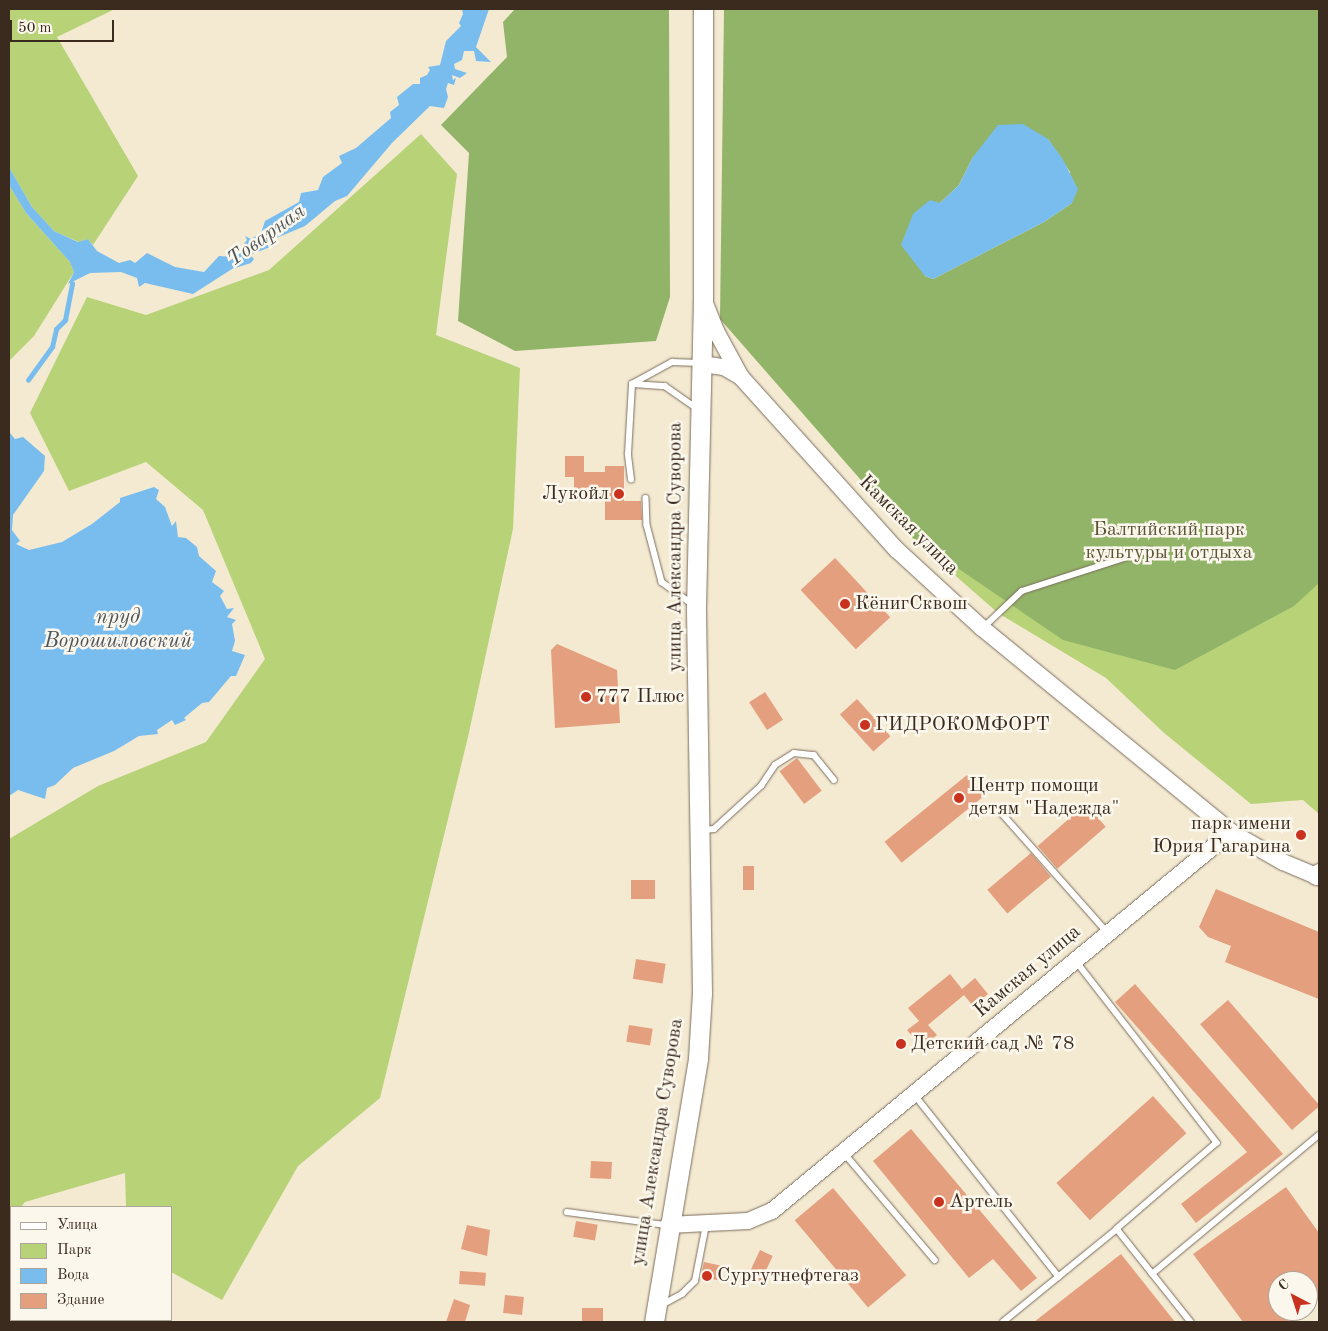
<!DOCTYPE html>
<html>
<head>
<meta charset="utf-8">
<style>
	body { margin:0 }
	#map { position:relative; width:1328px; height:1331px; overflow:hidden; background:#f4ead2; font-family:"Old Standard TT",serif }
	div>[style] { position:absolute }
	.green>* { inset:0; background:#b8d278 }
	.forest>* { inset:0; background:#92b468 }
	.water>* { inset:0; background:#79bdef }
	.stream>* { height:4.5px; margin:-2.25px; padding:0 2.25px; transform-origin:2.25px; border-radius:2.25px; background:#79bdef }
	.building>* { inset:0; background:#e49f7e; transform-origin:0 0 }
	.roads { filter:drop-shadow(0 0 1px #7c6d5d) drop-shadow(0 0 1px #7c6d5d) }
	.lane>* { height:5.5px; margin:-2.75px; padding:0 2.75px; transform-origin:2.75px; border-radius:2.75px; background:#fff }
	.secondary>* { height:16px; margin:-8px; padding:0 8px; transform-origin:8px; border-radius:8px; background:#fff }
	.primary>* { height:19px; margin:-9.5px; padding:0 9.5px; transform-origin:9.5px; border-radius:9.5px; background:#fff }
	.rail>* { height:5.5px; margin-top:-2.75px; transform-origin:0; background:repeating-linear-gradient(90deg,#fbf7ec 0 11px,#3b2a1e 0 22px); box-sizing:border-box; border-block:1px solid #3b2a1e }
	.dots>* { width:14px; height:14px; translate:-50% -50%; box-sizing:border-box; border:2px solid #fbf7ec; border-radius:50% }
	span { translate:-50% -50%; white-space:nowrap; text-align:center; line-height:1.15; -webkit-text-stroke:5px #fbf7ec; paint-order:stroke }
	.poi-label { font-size:20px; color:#3b2a1e }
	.right { translate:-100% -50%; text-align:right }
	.left { translate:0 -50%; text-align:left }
	.street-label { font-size:20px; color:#3b2a1e }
	.park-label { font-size:20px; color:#5a5434 }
	.water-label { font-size:21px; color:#4e565d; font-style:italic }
	.frame { position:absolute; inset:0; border:10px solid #3b2a1e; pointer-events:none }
	.legend { position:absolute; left:10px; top:1206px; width:162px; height:115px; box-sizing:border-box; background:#fbf7ec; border:1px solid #aea59a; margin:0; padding:6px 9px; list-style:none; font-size:15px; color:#3b2a1e }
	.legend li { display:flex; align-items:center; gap:10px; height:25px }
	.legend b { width:25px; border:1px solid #aea59a }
	.north { position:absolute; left:1268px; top:1271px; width:50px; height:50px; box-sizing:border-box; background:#fbf7ec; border:1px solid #aea59a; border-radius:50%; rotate:320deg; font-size:14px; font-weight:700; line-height:20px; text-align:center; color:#3b2a1e }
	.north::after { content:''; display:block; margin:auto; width:18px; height:22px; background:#c8321e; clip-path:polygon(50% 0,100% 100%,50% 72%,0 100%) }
	.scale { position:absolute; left:10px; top:20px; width:104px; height:22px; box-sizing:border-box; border:2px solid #3b2a1e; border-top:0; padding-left:6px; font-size:15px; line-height:18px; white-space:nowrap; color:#3b2a1e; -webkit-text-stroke:4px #fbf7ec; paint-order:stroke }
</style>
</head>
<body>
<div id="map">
	<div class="green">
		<div style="clip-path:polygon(9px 9px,115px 9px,57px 37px,138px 176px,93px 245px,88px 239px,79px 242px,54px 231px,32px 207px,9px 167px)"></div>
		<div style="clip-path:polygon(1319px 121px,1319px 814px,1303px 800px,1251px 804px,1163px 732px,1106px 678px,998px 613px,909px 535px,951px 508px)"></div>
		<div style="clip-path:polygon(421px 134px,457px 174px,436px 335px,520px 368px,513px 529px,468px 737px,380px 1098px,298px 1166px,222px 1300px,171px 1272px,171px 1207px,126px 1207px,125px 1173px,25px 1202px,21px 1207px,11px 1207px,9px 1222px,9px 839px,98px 786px,206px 742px,265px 659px,203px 510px,146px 462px,69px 491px,30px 413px,87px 297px,146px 315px,269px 270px)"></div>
		<div style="clip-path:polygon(9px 185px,26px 213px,70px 262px,74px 272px,34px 336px,9px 361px)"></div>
	</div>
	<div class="forest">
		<div style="clip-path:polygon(515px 9px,669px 9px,670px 297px,656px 341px,515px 351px,458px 321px,469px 153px,441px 125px,507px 57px,503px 22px)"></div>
		<div style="clip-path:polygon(evenodd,724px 9px,1319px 9px,1319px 583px,1294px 606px,1175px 670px,1063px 640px,909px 535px,720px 319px,724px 9px,1048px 139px,1070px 172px,1072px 203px,1044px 222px,933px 279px,925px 276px,940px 203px,959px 185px,973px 157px,1048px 139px)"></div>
	</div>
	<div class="water">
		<div style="clip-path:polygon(462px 9px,489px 9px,476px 47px,491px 62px,476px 61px,474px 51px,464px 51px,462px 60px,454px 64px,455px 69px,467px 73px,460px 78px,452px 75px,453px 80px,456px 78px,454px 85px,448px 83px,446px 89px,448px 97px,444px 108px,430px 106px,392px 143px,347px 196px,335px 201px,305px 226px,267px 242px,270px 247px,250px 255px,254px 259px,251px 263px,232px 269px,193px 294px,145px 283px,139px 287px,137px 278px,121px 272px,90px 273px,68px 284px,74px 272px,70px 262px,26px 213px,9px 185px,9px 167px,32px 207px,54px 231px,78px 242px,88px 239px,97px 251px,119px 263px,130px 260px,135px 263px,147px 253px,175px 267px,204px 272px,219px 256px,234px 257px,247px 240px,245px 236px,251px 239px,261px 233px,265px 221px,299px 202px,301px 193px,318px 190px,323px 177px,342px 163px,339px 156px,356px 148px,391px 118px,390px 112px,399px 105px,397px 97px,413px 84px,420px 84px,420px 78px,427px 75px,430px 70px,428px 67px,440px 65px,446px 41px,461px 26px,459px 23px,463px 14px)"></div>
		<div style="clip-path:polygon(1023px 124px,1048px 139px,1062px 158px,1078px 189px,1072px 203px,1044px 222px,933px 279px,925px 276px,901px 245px,913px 214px,930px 200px,940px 203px,959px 185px,973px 157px,998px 125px)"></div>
		<div style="clip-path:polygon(10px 433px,15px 439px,23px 437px,45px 456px,44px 471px,13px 515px,12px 530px,20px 541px,16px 544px,29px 550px,62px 542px,92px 524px,120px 502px,120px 498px,154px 487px,159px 490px,156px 499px,165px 507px,172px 526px,176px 521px,178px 537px,186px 538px,197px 547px,199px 556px,216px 571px,212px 582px,224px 591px,220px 596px,227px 609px,234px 608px,227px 617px,236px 620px,232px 624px,235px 641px,232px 651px,245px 655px,236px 676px,231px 676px,209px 702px,202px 703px,184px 718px,186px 720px,175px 725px,172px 720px,157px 730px,158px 734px,139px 736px,114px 751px,73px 768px,55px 785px,47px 788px,45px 799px,18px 790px,9px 796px)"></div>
	</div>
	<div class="stream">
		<div style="left:28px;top:380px;width:41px;rotate:-54deg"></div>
		<div style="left:52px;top:347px;width:18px;rotate:-77deg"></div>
		<div style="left:56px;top:329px;width:13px;rotate:-45deg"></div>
		<div style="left:65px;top:320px;width:37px;rotate:-79deg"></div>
	</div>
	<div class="building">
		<div style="clip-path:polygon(565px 456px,584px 456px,584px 472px,605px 472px,605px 466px,624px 466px,624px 501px,641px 501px,642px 520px,605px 520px,605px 500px,574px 501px,574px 477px,565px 477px)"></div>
		<div style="left:835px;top:558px;width:81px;height:47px;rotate:47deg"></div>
		<div style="clip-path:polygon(557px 644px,617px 670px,620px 723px,555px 728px,551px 650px)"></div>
		<div style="left:765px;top:692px;width:33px;height:19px;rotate:57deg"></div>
		<div style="left:857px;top:699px;width:50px;height:23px;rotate:48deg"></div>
		<div style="left:797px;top:758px;width:41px;height:22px;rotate:53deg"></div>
		<div style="left:967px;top:775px;width:27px;height:106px;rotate:51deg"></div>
		<div style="left:1086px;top:804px;width:30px;height:64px;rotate:49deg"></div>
		<div style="left:1031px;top:853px;width:31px;height:57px;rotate:50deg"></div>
		<div style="left:743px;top:866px;width:11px;height:24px"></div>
		<div style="left:631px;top:880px;width:24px;height:19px"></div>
		<div style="clip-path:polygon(1216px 889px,1319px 932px,1319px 999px,1225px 962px,1231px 946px,1208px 937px,1199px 927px)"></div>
		<div style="left:636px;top:959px;width:30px;height:20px;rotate:9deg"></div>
		<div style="clip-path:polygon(950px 974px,962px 989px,975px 978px,988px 994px,973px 1006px,964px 995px,928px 1025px,937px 1035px,922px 1048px,907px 1030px,919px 1021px,908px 1008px)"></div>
		<div style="clip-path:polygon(1135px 984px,1283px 1154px,1196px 1223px,1181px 1204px,1247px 1152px,1115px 1002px)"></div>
		<div style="left:1228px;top:1000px;width:140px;height:37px;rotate:49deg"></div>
		<div style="left:629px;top:1025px;width:24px;height:17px;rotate:9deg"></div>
		<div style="left:1153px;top:1096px;width:50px;height:130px;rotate:48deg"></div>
		<div style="clip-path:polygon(911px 1129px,1037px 1278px,1021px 1291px,993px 1259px,969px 1278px,873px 1161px)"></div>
		<div style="left:591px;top:1161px;width:21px;height:17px;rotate:3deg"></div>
		<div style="clip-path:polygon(1286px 1187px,1319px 1233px,1319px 1299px,1308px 1307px,1308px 1281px,1278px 1281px,1278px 1311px,1303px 1311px,1287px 1322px,1243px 1322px,1193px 1254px)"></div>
		<div style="left:833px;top:1188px;width:114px;height:50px;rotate:50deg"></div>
		<div style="left:576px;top:1221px;width:22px;height:16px;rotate:10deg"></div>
		<div style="clip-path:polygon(467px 1225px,490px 1230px,487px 1256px,461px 1249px)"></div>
		<div style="left:760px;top:1250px;width:14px;height:29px;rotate:25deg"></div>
		<div style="clip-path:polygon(1121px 1254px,1175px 1322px,1034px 1322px)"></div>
		<div style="left:704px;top:1262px;width:19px;height:15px;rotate:12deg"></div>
		<div style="left:460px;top:1271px;width:26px;height:13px;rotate:4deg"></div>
		<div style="left:505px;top:1295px;width:19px;height:18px;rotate:6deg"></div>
		<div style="clip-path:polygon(454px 1299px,470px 1305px,465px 1322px,446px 1322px)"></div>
		<div style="left:582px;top:1308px;width:21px;height:14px"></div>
	</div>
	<div class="roads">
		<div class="lane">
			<div style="left:633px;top:384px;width:32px;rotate:4deg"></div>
			<div style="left:665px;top:386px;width:39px;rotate:35deg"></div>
			<div style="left:631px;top:480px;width:26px;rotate:-97deg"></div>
			<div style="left:628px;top:454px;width:70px;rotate:-86.7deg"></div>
			<div style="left:632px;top:384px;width:46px;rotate:-28.8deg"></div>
			<div style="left:672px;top:362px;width:28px;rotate:2deg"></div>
			<div style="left:646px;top:498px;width:27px;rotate:88deg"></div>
			<div style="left:647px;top:525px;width:59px;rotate:75.3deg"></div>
			<div style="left:662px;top:582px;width:37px;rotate:36deg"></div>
			<div style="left:984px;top:627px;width:52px;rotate:-43.5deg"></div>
			<div style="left:1022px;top:591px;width:133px;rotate:-17.9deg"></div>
			<div style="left:998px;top:809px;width:166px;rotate:48.4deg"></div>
			<div style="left:702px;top:830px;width:12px;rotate:-5deg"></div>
			<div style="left:714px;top:829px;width:64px;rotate:-42.5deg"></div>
			<div style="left:761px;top:786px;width:25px;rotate:-56deg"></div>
			<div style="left:775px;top:765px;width:22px;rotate:-32deg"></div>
			<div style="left:794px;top:753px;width:20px;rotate:6deg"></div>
			<div style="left:814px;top:755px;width:32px;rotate:51deg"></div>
			<div style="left:1076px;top:961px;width:230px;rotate:52.2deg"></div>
			<div style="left:1217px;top:1143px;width:132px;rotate:139.3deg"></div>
			<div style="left:1117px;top:1229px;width:119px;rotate:51.5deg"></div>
			<div style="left:914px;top:1094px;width:233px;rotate:51.6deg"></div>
			<div style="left:845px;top:1154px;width:139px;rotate:49.7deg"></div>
			<div style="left:567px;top:1212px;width:100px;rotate:7.5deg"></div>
			<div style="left:1152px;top:1274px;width:217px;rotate:-39.8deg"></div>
			<div style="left:662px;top:1305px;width:23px;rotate:-29deg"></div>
			<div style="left:682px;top:1294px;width:18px;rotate:-45deg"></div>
			<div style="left:695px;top:1281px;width:57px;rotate:-78.9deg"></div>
			<div style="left:1003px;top:1322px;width:147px;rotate:-39.2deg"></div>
		</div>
		<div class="secondary">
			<div style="left:704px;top:301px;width:32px;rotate:68deg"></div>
			<div style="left:716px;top:331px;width:52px;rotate:61.5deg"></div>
			<div style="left:702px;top:364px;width:22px;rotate:8deg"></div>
			<div style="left:724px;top:367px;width:20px;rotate:30deg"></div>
			<div style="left:741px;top:377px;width:232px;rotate:48deg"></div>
			<div style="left:896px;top:549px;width:117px;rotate:42.6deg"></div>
			<div style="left:982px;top:628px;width:322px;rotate:39.3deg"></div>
			<div style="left:1231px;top:832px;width:60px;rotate:30deg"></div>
			<div style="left:1283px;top:862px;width:39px;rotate:23deg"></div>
			<div style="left:668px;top:1225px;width:80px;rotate:-2.9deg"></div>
			<div style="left:748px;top:1221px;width:26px;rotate:-23deg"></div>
			<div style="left:772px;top:1211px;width:595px;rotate:-39.55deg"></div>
		</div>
		<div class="primary">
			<div style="left:1316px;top:875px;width:4px;rotate:-34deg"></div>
			<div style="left:654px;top:1322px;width:268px;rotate:-80.5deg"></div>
			<div style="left:698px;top:1058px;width:65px;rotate:-86.5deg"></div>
			<div style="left:702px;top:993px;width:386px;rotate:-90.9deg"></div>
			<div style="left:696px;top:607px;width:310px;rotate:-88.7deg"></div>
			<div style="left:703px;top:297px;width:288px;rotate:-90deg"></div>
		</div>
	</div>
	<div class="rail">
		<div style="left:9px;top:1263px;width:3px;rotate:45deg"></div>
		<div style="left:91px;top:1320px;width:5px;rotate:22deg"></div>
	</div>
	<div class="dots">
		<div style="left:619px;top:494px;background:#c8321e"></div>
		<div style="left:845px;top:604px;background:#c8321e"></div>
		<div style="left:586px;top:697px;background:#c8321e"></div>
		<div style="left:865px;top:725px;background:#c8321e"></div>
		<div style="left:959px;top:798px;background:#c8321e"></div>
		<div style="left:1301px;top:835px;background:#c8321e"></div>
		<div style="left:901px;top:1044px;background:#c8321e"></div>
		<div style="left:939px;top:1202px;background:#c8321e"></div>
		<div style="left:707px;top:1276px;background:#c8321e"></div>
	</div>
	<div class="poi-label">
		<span class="right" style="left:609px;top:494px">Лукойл</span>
		<span class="left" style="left:855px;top:604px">КёнигСквош</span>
		<span class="left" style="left:596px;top:697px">777 Плюс</span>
		<span class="left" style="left:875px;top:725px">ГИДРОКОМФОРТ</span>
		<span class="left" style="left:969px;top:798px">Центр помощи<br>детям "Надежда"</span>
		<span class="right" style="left:1291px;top:836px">парк имени<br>Юрия Гагарина</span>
		<span class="left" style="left:911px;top:1044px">Детский сад № 78</span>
		<span class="left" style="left:949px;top:1202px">Артель</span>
		<span class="left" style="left:717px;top:1276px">Сургутнефтегаз</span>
	</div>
	<div class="street-label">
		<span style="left:908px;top:526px;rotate:45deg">Камская улица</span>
		<span style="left:676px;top:547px;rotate:-90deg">улица Александра Суворова</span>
		<span style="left:1028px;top:972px;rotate:-40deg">Камская улица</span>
		<span style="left:658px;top:1142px;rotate:-81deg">улица Александра Суворова</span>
	</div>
	<div class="park-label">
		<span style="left:1169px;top:542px">Балтийский парк<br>культуры и отдыха</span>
	</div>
	<div class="water-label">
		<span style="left:267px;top:236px;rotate:-36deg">Товарная</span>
		<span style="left:118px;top:630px">пруд<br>Ворошиловский</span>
	</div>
	<div class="frame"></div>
	<ul class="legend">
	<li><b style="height:6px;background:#fff"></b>Улица</li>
	<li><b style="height:14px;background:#b8d278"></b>Парк</li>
	<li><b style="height:14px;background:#79bdef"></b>Вода</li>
	<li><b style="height:14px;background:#e49f7e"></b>Здание</li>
	</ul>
	<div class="north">С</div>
	<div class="scale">50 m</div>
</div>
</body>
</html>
